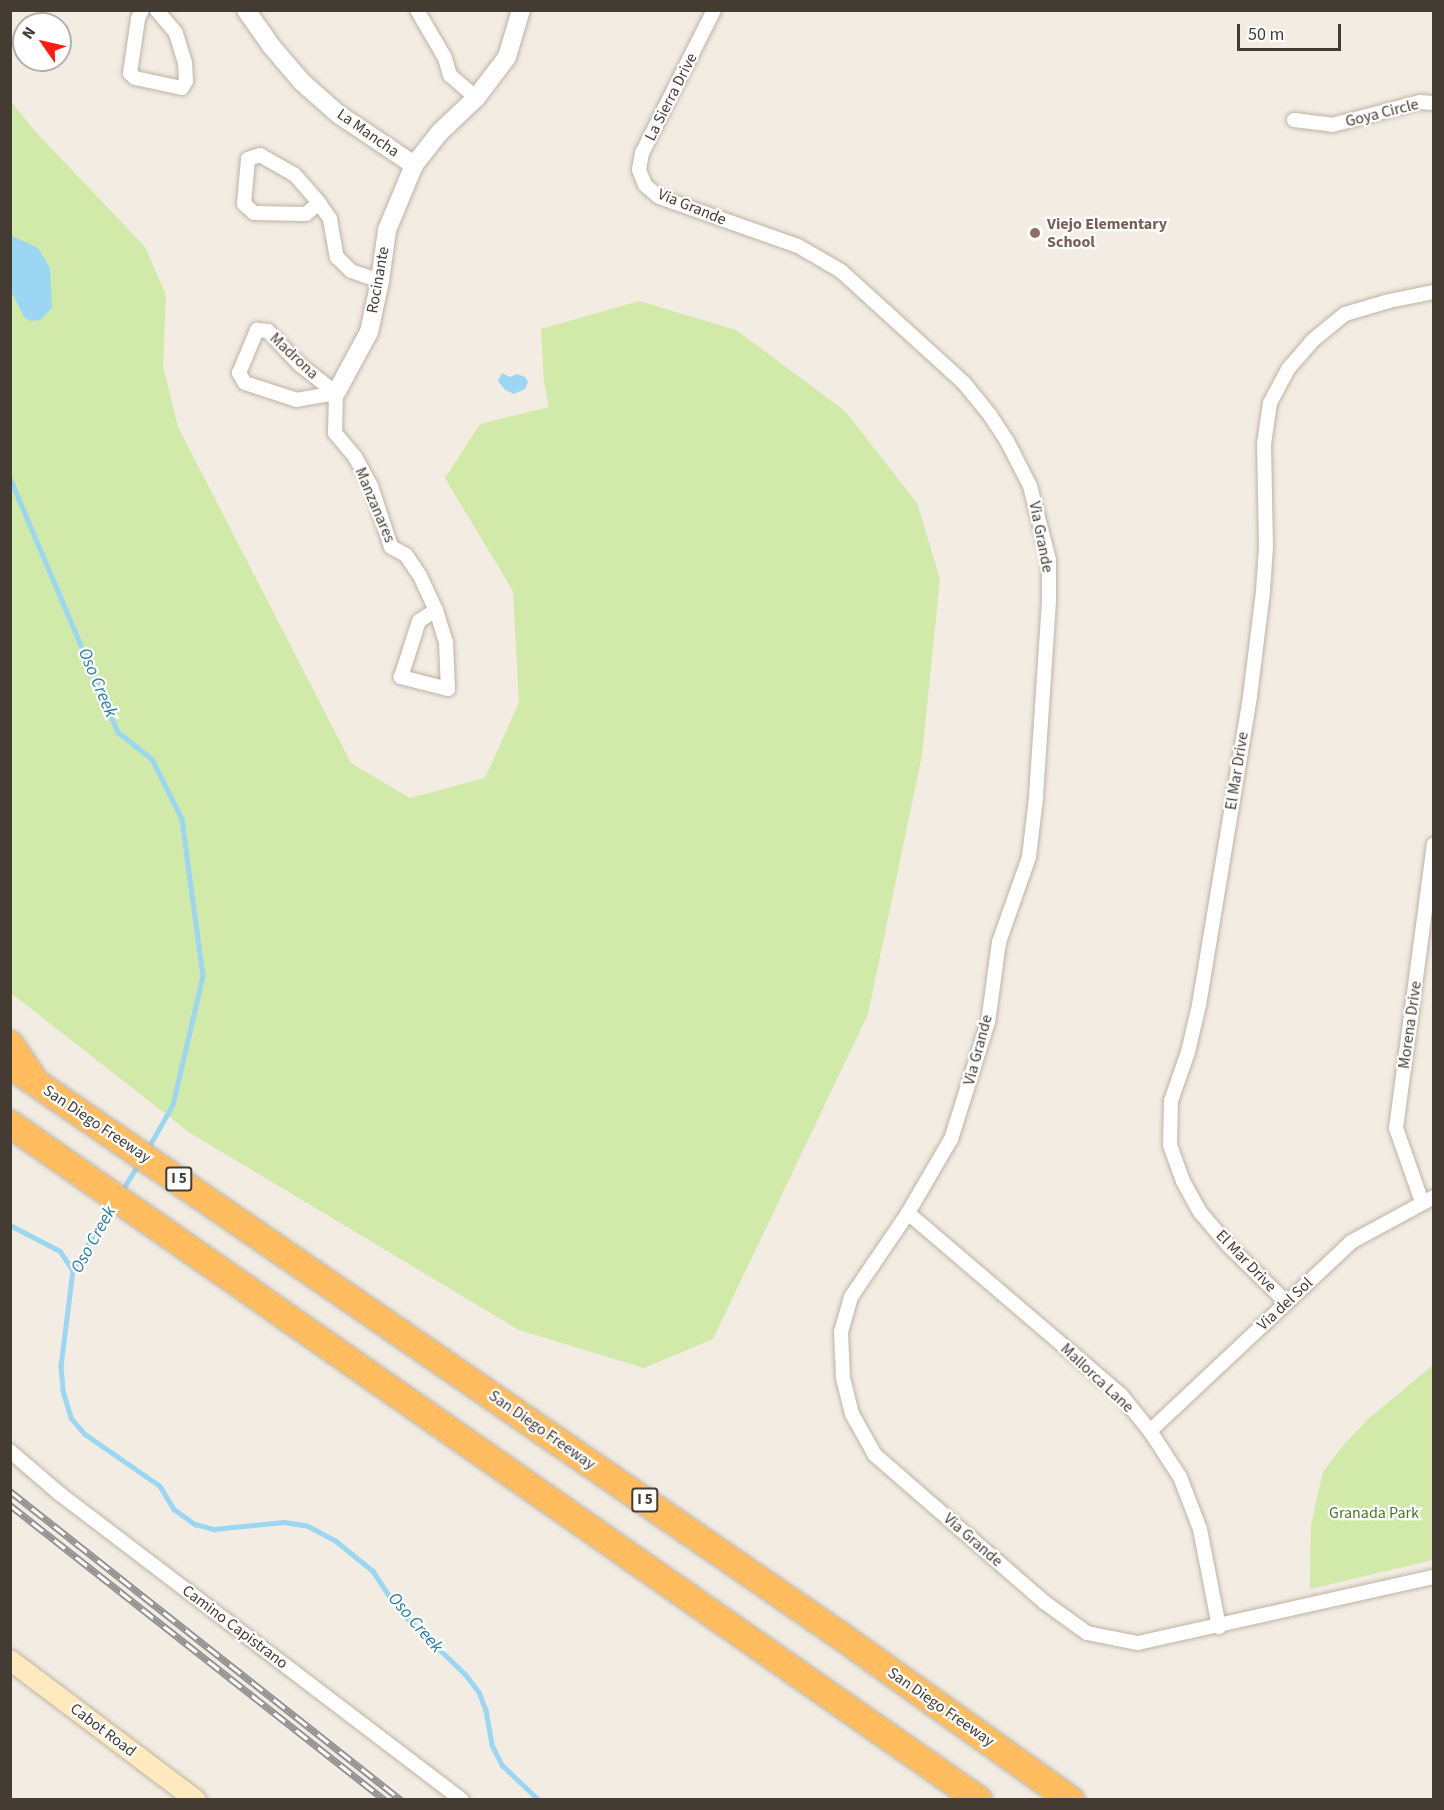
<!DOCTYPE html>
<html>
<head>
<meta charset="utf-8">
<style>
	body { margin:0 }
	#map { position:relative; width:1444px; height:1810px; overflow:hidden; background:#f2ece2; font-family:"Source Sans 3",sans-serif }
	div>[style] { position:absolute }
	.green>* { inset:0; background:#d1e9a9 }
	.water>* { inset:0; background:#9bd6f2 }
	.stream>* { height:4.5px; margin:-2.25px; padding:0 2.25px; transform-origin:2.25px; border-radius:2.25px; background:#9bd6f2 }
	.roads { filter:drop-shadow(0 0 2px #beb3a5) drop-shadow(0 0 2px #beb3a5) }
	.minor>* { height:14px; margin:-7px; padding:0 7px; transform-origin:7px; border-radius:7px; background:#fff }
	.tertiary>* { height:18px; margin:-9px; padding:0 9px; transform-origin:9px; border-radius:9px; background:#fff }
	.secondary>* { height:20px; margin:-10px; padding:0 10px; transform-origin:10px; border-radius:10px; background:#ffeabf }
	.motorway>* { height:26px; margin:-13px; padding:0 13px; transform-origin:13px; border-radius:13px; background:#ffbd60 }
	.rail>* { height:7px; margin-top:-3.5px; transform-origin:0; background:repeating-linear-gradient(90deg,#fff 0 14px,#939393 0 28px); box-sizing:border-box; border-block:2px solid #939393 }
	.dots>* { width:16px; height:16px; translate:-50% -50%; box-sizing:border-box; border:3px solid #fff; border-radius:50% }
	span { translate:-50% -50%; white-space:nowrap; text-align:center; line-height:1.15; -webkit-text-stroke:4.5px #fff; paint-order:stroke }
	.shield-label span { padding:2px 4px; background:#fff; border:2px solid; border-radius:4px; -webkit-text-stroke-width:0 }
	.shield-label { font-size:15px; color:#443c33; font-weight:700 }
	.street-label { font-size:16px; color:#443c33 }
	.education-label { font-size:16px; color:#785e54; font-weight:700 }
	.left { translate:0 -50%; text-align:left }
	.park-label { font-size:16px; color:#4b7725 }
	.water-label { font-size:18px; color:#287eaa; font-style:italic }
	.frame { position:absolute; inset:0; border:12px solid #443c33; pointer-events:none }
	.north { position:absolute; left:12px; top:12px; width:60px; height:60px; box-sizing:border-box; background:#fff; border:2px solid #b4b1ad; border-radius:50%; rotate:304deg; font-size:16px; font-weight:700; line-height:24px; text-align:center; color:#443c33 }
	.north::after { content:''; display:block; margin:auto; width:21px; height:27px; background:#ff1c0c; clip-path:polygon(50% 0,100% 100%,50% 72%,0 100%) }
	.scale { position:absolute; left:1237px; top:24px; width:104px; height:27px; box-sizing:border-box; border:3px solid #443c33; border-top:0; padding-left:8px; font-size:18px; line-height:21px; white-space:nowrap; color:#443c33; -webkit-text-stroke:4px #fff; paint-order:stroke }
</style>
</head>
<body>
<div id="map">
	<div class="green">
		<div style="clip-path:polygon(10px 100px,34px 130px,145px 247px,166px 295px,163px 366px,178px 427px,351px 763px,410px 798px,485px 778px,519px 703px,513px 591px,445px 478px,480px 424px,549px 407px,544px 382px,541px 329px,639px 301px,736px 330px,845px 411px,917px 503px,940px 579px,922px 755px,868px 1014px,713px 1339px,644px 1368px,519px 1330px,190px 1133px,11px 993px)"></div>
		<div style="clip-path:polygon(1433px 1365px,1433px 1560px,1310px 1589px,1311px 1525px,1323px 1472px,1342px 1447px,1367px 1420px)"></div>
	</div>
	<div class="water">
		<div style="clip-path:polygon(10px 235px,38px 248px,50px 268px,52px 308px,40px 320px,30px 321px,24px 317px,11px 291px)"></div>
		<div style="clip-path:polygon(502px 373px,510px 377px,517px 374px,525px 377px,528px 382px,525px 389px,514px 394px,505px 390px,498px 381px)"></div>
	</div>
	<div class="stream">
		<div style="left:10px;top:478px;width:276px;rotate:67deg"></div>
		<div style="left:118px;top:732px;width:43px;rotate:38.5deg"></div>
		<div style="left:152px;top:759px;width:67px;rotate:63.4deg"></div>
		<div style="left:182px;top:819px;width:158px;rotate:82.4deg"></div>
		<div style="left:203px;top:976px;width:132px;rotate:103.1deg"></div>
		<div style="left:173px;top:1105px;width:51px;rotate:119.6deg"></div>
		<div style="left:121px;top:1192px;width:34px;rotate:-58deg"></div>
		<div style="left:113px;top:1204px;width:77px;rotate:121.2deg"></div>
		<div style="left:73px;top:1270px;width:97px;rotate:97.1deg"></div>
		<div style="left:61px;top:1366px;width:25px;rotate:85deg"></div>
		<div style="left:63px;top:1391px;width:28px;rotate:73deg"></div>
		<div style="left:71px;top:1418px;width:21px;rotate:49deg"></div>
		<div style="left:85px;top:1434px;width:91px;rotate:34.7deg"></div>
		<div style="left:160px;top:1486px;width:27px;rotate:59deg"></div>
		<div style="left:174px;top:1509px;width:26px;rotate:36deg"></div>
		<div style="left:195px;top:1524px;width:20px;rotate:15deg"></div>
		<div style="left:214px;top:1529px;width:70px;rotate:-5.7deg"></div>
		<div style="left:284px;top:1522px;width:24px;rotate:9deg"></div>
		<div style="left:308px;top:1526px;width:32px;rotate:28deg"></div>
		<div style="left:336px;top:1541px;width:48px;rotate:39deg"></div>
		<div style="left:373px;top:1571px;width:45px;rotate:56.7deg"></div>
		<div style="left:398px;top:1609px;width:95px;rotate:44.1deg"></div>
		<div style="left:466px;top:1675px;width:21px;rotate:53deg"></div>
		<div style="left:479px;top:1692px;width:19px;rotate:69deg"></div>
		<div style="left:486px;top:1710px;width:36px;rotate:80deg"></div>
		<div style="left:492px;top:1745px;width:22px;rotate:63deg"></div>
		<div style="left:502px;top:1765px;width:51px;rotate:43.4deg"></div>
		<div style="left:10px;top:1225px;width:56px;rotate:27.5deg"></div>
		<div style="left:60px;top:1251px;width:22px;rotate:56deg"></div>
	</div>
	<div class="roads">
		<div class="minor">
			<div style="left:142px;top:10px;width:10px;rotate:114deg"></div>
			<div style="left:138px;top:19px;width:55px;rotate:98.4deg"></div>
			<div style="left:130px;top:73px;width:7px;rotate:45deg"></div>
			<div style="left:135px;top:78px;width:48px;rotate:12deg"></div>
			<div style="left:182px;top:88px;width:8px;rotate:-60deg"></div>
			<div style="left:186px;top:81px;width:18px;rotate:-93deg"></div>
			<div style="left:185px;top:63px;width:31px;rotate:-107deg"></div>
			<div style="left:176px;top:33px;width:30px;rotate:-130deg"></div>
			<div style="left:417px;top:10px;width:56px;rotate:59.7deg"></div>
			<div style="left:445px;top:58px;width:18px;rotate:74deg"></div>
			<div style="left:450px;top:75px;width:35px;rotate:41deg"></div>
			<div style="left:714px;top:10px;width:160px;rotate:116.7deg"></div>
			<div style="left:642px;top:153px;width:17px;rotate:100deg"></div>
			<div style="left:639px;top:170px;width:16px;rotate:68deg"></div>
			<div style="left:645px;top:185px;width:18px;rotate:41deg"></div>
			<div style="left:659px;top:197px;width:147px;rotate:19.4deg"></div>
			<div style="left:798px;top:246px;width:50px;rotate:30.2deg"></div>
			<div style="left:841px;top:271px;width:166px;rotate:42.3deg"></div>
			<div style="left:964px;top:383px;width:41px;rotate:50.9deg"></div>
			<div style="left:990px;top:415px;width:31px;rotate:57deg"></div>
			<div style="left:1007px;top:441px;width:51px;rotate:62.9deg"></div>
			<div style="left:1030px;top:486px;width:76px;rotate:75.6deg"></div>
			<div style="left:1049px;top:560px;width:41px;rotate:90deg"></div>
			<div style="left:1049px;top:601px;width:197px;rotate:93.8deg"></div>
			<div style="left:1036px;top:798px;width:59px;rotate:96.8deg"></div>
			<div style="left:1029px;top:857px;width:90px;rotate:109.4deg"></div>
			<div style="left:999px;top:942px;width:81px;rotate:97.8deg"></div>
			<div style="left:988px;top:1022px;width:123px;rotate:107.5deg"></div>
			<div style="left:951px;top:1139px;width:86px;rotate:120.2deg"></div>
			<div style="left:908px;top:1213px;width:102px;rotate:124.2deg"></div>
			<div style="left:851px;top:1297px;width:36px;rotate:106deg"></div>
			<div style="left:841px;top:1332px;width:46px;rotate:87.5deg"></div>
			<div style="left:843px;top:1378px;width:37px;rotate:76deg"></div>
			<div style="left:852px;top:1414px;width:47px;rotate:60.7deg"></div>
			<div style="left:875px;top:1455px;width:224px;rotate:41deg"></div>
			<div style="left:1044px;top:1602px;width:53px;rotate:35.8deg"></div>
			<div style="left:1087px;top:1633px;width:52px;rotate:11.1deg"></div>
			<div style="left:1138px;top:1643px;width:303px;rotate:-12.6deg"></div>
			<div style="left:1294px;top:120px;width:38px;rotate:7deg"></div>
			<div style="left:1332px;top:125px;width:91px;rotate:-14.6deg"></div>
			<div style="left:1420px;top:102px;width:14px;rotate:4deg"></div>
			<div style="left:319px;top:203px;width:17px;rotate:140deg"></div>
			<div style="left:306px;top:214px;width:52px;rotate:-178.9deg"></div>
			<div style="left:254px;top:213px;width:13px;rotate:-138deg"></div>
			<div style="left:244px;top:204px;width:45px;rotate:-84.9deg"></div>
			<div style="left:248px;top:159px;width:13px;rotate:-18deg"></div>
			<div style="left:260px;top:155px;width:40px;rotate:29.7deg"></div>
			<div style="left:295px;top:175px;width:37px;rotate:49deg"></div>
			<div style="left:319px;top:203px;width:19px;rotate:55deg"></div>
			<div style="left:330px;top:219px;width:39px;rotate:80deg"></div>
			<div style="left:337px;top:257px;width:20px;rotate:45deg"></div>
			<div style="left:351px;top:271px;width:31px;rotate:19deg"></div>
			<div style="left:257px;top:330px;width:11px;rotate:5deg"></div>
			<div style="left:268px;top:331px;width:45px;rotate:46.8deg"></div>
			<div style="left:299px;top:364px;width:47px;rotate:38.1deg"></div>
			<div style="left:336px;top:393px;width:40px;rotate:170deg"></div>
			<div style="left:297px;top:400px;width:55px;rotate:-161.9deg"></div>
			<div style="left:245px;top:383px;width:12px;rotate:-121deg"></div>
			<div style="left:239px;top:373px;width:47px;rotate:-67.3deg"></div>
			<div style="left:336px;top:393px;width:40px;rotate:91.4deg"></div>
			<div style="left:335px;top:433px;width:31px;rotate:50deg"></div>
			<div style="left:355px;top:457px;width:33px;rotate:61deg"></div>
			<div style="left:371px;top:486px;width:64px;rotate:71.8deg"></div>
			<div style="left:391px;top:547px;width:17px;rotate:28deg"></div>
			<div style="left:406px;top:555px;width:25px;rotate:56deg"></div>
			<div style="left:420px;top:576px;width:38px;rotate:65deg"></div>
			<div style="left:436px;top:610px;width:34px;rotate:73deg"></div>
			<div style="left:446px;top:642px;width:47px;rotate:87.6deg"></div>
			<div style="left:448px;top:689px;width:49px;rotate:-165.7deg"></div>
			<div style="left:401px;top:677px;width:59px;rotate:-72.2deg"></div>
			<div style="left:419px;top:621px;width:20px;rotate:-33deg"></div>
			<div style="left:1422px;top:1202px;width:78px;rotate:-109.4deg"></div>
			<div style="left:1396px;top:1128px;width:286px;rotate:-82.4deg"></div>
			<div style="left:908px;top:1213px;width:280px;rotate:40.5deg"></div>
			<div style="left:1121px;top:1395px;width:46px;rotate:51.1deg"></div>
			<div style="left:1150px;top:1431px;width:55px;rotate:56.9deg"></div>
			<div style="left:1180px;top:1477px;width:56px;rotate:69deg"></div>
			<div style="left:1200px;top:1529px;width:100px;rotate:79deg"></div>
			<div style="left:1286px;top:1302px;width:81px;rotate:-135.5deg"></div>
			<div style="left:1228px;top:1245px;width:43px;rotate:-130.3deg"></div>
			<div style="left:1200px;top:1212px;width:35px;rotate:-119deg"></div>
			<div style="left:1183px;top:1181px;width:38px;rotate:-110deg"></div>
			<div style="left:1170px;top:1145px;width:44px;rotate:-88.7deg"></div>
			<div style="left:1171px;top:1101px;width:52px;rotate:-70.9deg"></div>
			<div style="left:1188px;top:1052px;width:48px;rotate:-76.8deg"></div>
			<div style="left:1199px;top:1005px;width:313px;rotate:-80.6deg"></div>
			<div style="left:1250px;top:696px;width:106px;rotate:-82.9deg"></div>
			<div style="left:1263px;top:591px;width:44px;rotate:-86.1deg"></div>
			<div style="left:1266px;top:547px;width:103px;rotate:-91.1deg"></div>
			<div style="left:1264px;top:444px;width:41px;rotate:-81.7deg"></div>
			<div style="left:1270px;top:403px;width:38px;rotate:-62deg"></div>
			<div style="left:1288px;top:369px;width:37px;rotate:-49deg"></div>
			<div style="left:1312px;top:341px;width:43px;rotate:-39.3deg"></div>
			<div style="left:1345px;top:314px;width:46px;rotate:-16.5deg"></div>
			<div style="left:1389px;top:301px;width:46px;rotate:-11.3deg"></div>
			<div style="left:1150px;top:1431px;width:276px;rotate:-43.2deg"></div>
			<div style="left:1351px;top:1242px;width:94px;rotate:-28.5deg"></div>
			<div style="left:10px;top:1451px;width:66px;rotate:40.7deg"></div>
			<div style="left:60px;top:1494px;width:505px;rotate:37.28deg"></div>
		</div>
		<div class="tertiary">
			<div style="left:246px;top:10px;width:45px;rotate:54.9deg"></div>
			<div style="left:272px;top:47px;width:46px;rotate:49.4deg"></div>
			<div style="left:302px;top:82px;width:48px;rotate:41.6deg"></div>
			<div style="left:338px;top:114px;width:92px;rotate:33.9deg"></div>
			<div style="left:336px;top:393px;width:69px;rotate:-61.6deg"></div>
			<div style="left:369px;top:332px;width:52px;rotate:-77.8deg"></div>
			<div style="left:380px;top:281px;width:51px;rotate:-82.2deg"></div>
			<div style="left:387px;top:230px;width:70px;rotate:-67.4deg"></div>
			<div style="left:414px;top:165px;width:42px;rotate:-51.8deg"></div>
			<div style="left:440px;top:132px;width:50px;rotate:-43.4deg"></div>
			<div style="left:476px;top:98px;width:51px;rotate:-52.9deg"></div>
			<div style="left:507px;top:57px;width:49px;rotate:-73.4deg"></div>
		</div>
		<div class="secondary">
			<div style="left:10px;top:1660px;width:233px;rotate:37deg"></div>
		</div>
		<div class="motorway">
			<div style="left:10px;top:1044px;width:40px;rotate:56deg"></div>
			<div style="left:10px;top:1065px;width:1005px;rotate:34.5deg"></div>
			<div style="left:838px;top:1634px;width:286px;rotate:35.5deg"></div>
			<div style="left:10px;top:1124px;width:1181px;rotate:34.9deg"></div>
		</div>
	</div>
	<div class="rail">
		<div style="left:10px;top:1491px;width:498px;rotate:38.3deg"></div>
		<div style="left:10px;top:1505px;width:477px;rotate:38.2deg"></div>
	</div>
	<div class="dots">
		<div style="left:1035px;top:233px;background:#8d6e63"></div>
	</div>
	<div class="shield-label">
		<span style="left:179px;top:1179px">I 5</span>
		<span style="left:645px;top:1500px">I 5</span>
	</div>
	<div class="street-label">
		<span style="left:671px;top:97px;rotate:-63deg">La Sierra Drive</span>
		<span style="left:1382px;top:113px;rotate:-14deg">Goya Circle</span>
		<span style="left:368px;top:133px;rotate:35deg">La Mancha</span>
		<span style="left:692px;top:207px;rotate:22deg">Via Grande</span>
		<span style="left:378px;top:280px;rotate:-80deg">Rocinante</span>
		<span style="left:294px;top:356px;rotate:43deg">Madrona</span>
		<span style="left:375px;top:505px;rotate:67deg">Manzanares</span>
		<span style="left:1041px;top:537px;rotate:79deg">Via Grande</span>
		<span style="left:1237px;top:771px;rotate:-81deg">El Mar Drive</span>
		<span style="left:1410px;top:1025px;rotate:-82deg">Morena Drive</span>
		<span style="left:978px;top:1050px;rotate:-75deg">Via Grande</span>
		<span style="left:97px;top:1124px;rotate:34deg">San Diego Freeway</span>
		<span style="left:1246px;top:1261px;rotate:46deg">El Mar Drive</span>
		<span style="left:1285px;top:1304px;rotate:-43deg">Via del Sol</span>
		<span style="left:1097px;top:1378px;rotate:43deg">Mallorca Lane</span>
		<span style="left:542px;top:1430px;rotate:35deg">San Diego Freeway</span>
		<span style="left:973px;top:1540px;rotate:41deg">Via Grande</span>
		<span style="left:235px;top:1627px;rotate:37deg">Camino Capistrano</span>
		<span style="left:941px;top:1707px;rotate:35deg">San Diego Freeway</span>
		<span style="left:103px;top:1730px;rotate:37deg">Cabot Road</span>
	</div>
	<div class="education-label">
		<span class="left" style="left:1047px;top:233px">Viejo Elementary<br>School</span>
	</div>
	<div class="park-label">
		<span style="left:1374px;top:1513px">Granada Park</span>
	</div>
	<div class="water-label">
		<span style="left:97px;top:683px;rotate:67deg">Oso Creek</span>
		<span style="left:94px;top:1240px;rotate:-61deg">Oso Creek</span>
		<span style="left:415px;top:1623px;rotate:49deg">Oso Creek</span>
	</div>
	<div class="frame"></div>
	<div class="north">N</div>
	<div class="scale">50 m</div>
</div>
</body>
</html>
